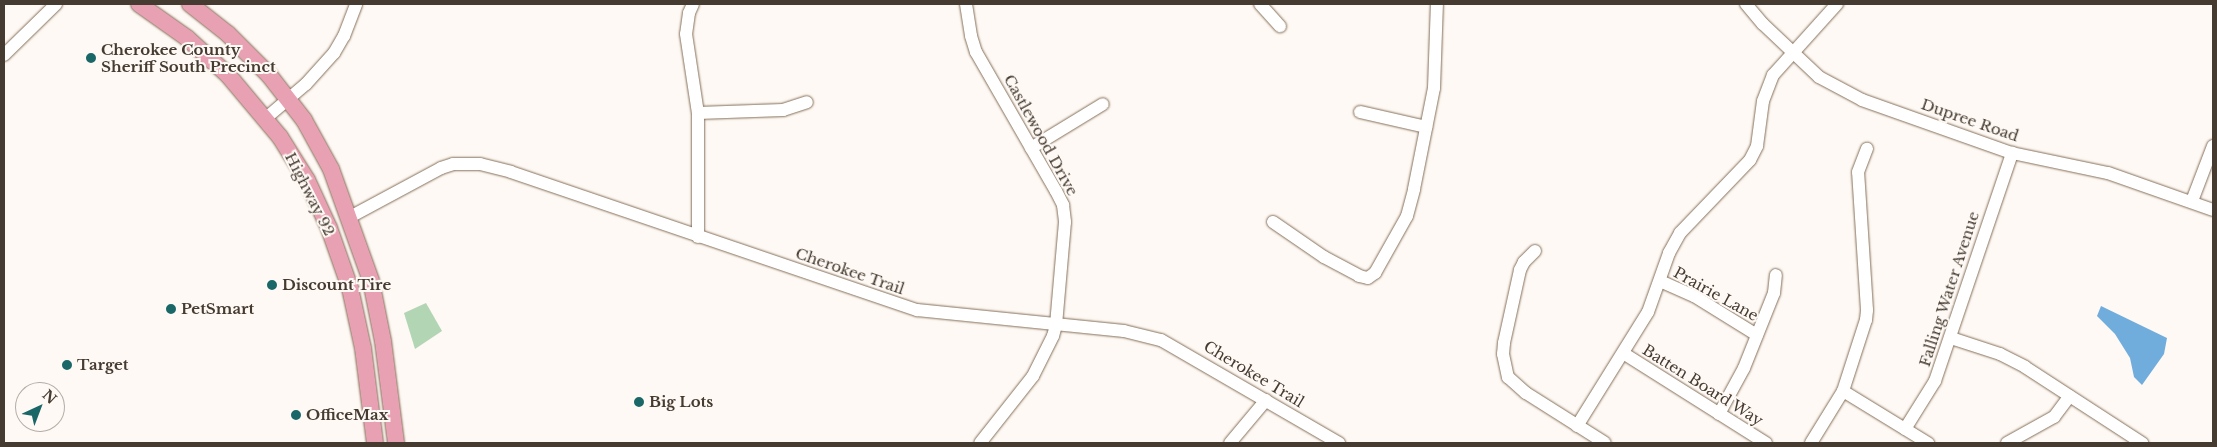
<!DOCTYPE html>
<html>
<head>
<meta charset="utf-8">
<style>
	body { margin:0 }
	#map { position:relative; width:2217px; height:447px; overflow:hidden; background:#fef9f4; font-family:"Libre Baskerville",serif }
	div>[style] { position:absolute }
	.green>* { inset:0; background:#b2d5b4 }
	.water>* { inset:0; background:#70addd }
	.roads { filter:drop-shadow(0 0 1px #856f59) drop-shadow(0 0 1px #856f59) }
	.minor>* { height:12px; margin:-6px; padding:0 6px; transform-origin:6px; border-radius:6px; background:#fff }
	.major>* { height:16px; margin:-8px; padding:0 8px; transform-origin:8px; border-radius:8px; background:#e8a1b3 }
	.dots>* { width:14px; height:14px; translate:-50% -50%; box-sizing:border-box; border:2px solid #fef9f4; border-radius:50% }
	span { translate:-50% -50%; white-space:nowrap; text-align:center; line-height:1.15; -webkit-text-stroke:4px #fef9f4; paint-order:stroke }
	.poi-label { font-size:15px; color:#453b31; font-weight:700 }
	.left { translate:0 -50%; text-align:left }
	.street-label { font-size:15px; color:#453b31 }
	.frame { position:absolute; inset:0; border:5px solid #453b31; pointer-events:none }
	.north { position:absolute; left:15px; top:382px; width:50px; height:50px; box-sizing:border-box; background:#fef9f4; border:1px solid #b4ada6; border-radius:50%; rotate:43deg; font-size:14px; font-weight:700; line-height:20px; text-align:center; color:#453b31 }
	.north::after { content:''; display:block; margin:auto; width:18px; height:22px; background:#1a6768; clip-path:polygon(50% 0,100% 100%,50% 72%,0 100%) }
</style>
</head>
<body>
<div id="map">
	<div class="green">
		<div style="clip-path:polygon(426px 303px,442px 331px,415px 349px,404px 313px)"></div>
	</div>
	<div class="water">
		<div style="clip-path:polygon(2101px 306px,2167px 338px,2164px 354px,2142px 385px,2134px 377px,2130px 358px,2115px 334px,2097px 316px)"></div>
	</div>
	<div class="roads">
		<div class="minor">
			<div style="left:693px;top:4px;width:10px;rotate:114deg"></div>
			<div style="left:689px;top:13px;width:21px;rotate:98deg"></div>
			<div style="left:686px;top:34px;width:80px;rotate:81.4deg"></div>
			<div style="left:698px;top:113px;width:124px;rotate:90deg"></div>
			<div style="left:966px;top:4px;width:32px;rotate:81deg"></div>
			<div style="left:971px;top:36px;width:17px;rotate:73deg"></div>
			<div style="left:976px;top:52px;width:160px;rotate:60.1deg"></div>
			<div style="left:1056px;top:191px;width:16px;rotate:63deg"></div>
			<div style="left:1063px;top:205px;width:17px;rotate:83deg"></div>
			<div style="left:1065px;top:222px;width:103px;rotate:95deg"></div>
			<div style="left:1056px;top:325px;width:11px;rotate:105deg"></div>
			<div style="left:1053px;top:336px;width:45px;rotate:116.6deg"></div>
			<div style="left:1033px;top:376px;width:85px;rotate:128.3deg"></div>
			<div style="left:1260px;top:4px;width:30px;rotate:48deg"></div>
			<div style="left:1746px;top:4px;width:26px;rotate:50deg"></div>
			<div style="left:1763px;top:24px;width:77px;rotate:43.4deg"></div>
			<div style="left:1819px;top:77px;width:49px;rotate:28.1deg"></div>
			<div style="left:1862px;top:100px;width:159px;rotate:19.5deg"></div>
			<div style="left:2012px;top:153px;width:98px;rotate:11.8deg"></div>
			<div style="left:2108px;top:173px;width:111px;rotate:19.4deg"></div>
			<div style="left:4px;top:55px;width:73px;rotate:-44.4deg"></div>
			<div style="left:1360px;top:112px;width:68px;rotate:12.8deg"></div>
			<div style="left:698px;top:113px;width:85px;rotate:-2deg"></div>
			<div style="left:783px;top:110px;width:25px;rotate:-18deg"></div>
			<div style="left:266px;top:118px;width:52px;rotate:-40.4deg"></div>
			<div style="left:306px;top:84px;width:42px;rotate:-47.9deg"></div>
			<div style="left:334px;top:53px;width:20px;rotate:-60deg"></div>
			<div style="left:344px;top:36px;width:34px;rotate:-69deg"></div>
			<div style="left:1031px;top:148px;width:84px;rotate:-31.4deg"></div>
			<div style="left:2192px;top:201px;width:59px;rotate:-69.1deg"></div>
			<div style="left:350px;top:217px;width:103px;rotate:-28.3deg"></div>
			<div style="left:441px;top:168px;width:13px;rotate:-18deg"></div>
			<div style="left:453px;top:164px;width:27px"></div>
			<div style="left:480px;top:164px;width:32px;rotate:14deg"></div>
			<div style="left:511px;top:172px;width:429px;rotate:18.8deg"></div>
			<div style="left:917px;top:310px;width:208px;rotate:5.8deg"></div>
			<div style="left:1124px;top:331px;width:38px;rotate:14deg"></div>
			<div style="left:1161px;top:340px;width:206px;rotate:30.1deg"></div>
			<div style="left:1273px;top:222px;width:62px;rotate:34.5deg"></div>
			<div style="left:1324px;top:257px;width:40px;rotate:28deg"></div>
			<div style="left:1359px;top:276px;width:9px;rotate:13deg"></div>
			<div style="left:1368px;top:278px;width:9px;rotate:-36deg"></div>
			<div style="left:1375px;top:273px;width:65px;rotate:-60.7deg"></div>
			<div style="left:1407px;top:216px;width:28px;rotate:-75deg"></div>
			<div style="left:1414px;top:189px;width:103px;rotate:-78.8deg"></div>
			<div style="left:1434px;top:88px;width:84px;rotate:-88deg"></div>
			<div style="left:1535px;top:251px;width:16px;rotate:135deg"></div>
			<div style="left:1524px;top:262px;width:9px;rotate:117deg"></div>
			<div style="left:1520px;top:270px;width:75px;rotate:102.4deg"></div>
			<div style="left:1504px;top:343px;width:11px;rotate:95deg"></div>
			<div style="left:1503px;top:354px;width:24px;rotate:78deg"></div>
			<div style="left:1508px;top:377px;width:24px;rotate:42deg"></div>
			<div style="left:1526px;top:393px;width:93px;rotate:32.3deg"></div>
			<div style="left:1660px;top:281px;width:37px;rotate:24deg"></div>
			<div style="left:1694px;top:296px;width:74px;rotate:31.8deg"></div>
			<div style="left:1951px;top:338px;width:52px;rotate:18.1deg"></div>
			<div style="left:2000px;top:354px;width:28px;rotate:27deg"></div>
			<div style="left:2025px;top:367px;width:140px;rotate:33deg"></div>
			<div style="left:1623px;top:353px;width:169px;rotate:32.2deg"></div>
			<div style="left:1843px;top:391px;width:100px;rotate:31.5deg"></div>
			<div style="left:1719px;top:414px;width:52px;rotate:-61.5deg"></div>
			<div style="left:1744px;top:368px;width:81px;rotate:-68.2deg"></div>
			<div style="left:1774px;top:293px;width:18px;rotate:-84deg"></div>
			<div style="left:1577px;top:426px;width:134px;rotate:-58.1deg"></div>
			<div style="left:1648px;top:312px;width:63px;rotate:-70.4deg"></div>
			<div style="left:1669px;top:253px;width:23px;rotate:-61deg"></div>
			<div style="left:1680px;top:233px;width:101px;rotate:-46.2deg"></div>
			<div style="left:1750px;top:160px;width:16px;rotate:-63deg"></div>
			<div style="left:1757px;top:146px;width:45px;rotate:-82.4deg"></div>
			<div style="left:1763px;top:101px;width:28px;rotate:-69deg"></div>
			<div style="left:1773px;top:75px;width:96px;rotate:-48deg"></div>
			<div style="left:1905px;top:429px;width:57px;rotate:-58deg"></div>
			<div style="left:1935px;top:381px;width:241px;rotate:-71.3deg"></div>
			<div style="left:1230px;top:443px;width:56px;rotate:-50.1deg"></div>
			<div style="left:1811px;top:443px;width:61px;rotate:-58.4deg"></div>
			<div style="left:1843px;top:391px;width:75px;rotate:-72.1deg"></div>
			<div style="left:1866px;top:320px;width:10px;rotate:-84deg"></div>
			<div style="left:1867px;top:310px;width:138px;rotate:-93.7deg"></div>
			<div style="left:1858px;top:172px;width:25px;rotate:-69deg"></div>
			<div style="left:2007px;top:443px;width:54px;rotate:-29deg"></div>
			<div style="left:2054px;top:417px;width:26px;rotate:-53deg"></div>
		</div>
		<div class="major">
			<div style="left:139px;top:4px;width:59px;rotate:35.3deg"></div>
			<div style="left:187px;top:38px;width:55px;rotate:42.1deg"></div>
			<div style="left:228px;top:75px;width:81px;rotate:50deg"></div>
			<div style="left:280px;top:137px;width:51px;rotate:57.9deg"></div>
			<div style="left:307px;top:180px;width:53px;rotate:65.4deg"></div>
			<div style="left:329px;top:228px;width:64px;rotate:70.7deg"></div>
			<div style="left:350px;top:288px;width:61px;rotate:77.8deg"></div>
			<div style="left:363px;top:348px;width:96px;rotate:82.8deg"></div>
			<div style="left:190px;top:4px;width:48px;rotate:38.3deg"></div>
			<div style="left:228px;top:34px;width:58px;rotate:45deg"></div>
			<div style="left:269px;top:75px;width:57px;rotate:52.1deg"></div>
			<div style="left:304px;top:120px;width:56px;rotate:61.1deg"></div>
			<div style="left:331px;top:169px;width:119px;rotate:70.3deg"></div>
			<div style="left:371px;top:281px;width:61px;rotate:78.7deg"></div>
			<div style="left:383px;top:341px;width:103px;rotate:82.7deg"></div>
		</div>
	</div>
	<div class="dots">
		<div style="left:91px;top:58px;background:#1a6768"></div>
		<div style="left:272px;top:285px;background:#1a6768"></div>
		<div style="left:171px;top:309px;background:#1a6768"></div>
		<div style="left:67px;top:365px;background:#1a6768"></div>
		<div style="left:639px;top:402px;background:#1a6768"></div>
		<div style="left:296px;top:415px;background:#1a6768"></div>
	</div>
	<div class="poi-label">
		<span class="left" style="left:101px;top:58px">Cherokee County<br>Sheriff South Precinct</span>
		<span class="left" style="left:282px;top:285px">Discount Tire</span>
		<span class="left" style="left:181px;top:309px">PetSmart</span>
		<span class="left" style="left:77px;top:365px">Target</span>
		<span class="left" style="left:649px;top:402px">Big Lots</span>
		<span class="left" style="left:306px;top:415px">OfficeMax</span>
	</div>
	<div class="street-label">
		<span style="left:1970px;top:120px;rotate:19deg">Dupree Road</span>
		<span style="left:1041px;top:135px;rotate:61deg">Castlewood Drive</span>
		<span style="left:310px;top:194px;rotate:63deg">Highway 92</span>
		<span style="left:850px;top:271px;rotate:19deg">Cherokee Trail</span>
		<span style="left:1949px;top:289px;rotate:-72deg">Falling Water Avenue</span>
		<span style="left:1716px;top:294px;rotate:29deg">Prairie Lane</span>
		<span style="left:1254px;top:374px;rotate:31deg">Cherokee Trail</span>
		<span style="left:1703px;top:385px;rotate:32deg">Batten Board Way</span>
	</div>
	<div class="frame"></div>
	<div class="north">N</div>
</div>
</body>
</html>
